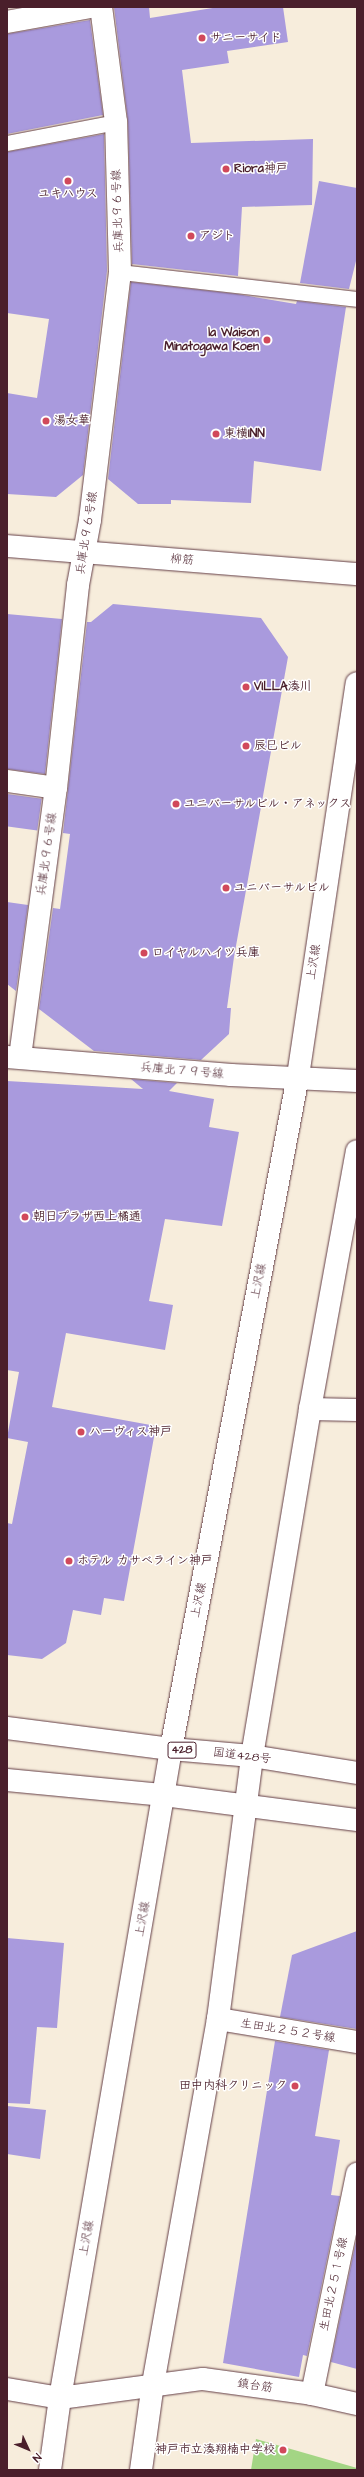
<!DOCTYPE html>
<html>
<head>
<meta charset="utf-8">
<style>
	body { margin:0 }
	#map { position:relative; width:364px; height:2477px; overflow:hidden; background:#f7eddc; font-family:"Architects Daughter","Klee One",sans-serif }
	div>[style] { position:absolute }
	.green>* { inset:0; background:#a3d584 }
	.building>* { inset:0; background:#a99add; transform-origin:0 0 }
	.roads { filter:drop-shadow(0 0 1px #643e46) drop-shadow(0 0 1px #643e46) }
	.lane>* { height:15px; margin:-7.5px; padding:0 7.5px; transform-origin:7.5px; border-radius:7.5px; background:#fff }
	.street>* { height:22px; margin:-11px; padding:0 11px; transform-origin:11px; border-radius:11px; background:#fff }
	.secondary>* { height:22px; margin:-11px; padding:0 11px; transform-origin:11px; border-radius:11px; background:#fff }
	.primary>* { height:22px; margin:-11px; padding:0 11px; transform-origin:11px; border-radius:11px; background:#fff }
	.highway>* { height:22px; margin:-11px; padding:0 11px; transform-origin:11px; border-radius:11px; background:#fff }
	.dots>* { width:11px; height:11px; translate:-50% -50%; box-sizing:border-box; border:2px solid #fff; border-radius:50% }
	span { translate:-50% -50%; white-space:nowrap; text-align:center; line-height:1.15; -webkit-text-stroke:3px #fff; paint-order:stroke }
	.shield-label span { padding:1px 3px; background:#fff; border:1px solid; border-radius:3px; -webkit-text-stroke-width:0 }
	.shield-label { font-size:11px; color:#4a1f2b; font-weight:700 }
	.poi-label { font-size:12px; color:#4a1f2b; font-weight:700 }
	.left { translate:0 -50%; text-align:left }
	.right { translate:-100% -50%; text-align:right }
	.street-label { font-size:12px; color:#4a1f2b }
	.frame { position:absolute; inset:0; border:8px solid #4a1f2b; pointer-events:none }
	.north { position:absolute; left:8px; top:2429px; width:40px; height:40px; -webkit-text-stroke:3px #fff; paint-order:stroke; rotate:134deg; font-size:11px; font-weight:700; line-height:16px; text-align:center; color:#4a1f2b }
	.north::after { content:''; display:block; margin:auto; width:14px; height:18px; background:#4a1f2b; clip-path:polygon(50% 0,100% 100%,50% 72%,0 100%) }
</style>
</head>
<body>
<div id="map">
	<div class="green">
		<div style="clip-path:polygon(256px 2439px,357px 2468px,357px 2470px,251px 2470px)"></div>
	</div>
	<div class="building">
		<div style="clip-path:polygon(114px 7px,149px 7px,150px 18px,219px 7px,283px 7px,288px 42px,227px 51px,229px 63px,182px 70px,191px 143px,313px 139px,312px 205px,242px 207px,238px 276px,132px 264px,128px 122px)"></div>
		<div style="clip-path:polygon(90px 20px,103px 115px,7px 134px,7px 34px)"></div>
		<div style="clip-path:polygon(104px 134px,107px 271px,83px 475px,56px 497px,7px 494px,7px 393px,37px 398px,49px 319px,7px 313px,7px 152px)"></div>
		<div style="clip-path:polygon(319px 181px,357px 188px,357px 257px,349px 289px,300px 283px)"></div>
		<div style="clip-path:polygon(131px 282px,237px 294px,296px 304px,297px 301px,346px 307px,321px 471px,254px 461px,251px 503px,171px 500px,171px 504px,138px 504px,108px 479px)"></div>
		<div style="clip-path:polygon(113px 604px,261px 618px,288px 657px,234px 957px,227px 1008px,231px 1008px,229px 1034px,201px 1060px,94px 1051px,39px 1009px,53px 908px,60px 909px,70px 834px,63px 833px,87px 622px,91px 622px)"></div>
		<div style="clip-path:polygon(7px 614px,62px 619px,45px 774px,7px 769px)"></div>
		<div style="left:7px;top:794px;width:35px;height:32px;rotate:8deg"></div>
		<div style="clip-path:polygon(7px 902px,28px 905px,16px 991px,7px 984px)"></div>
		<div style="clip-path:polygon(131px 1079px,177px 1083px,169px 1091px,214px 1099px,209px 1127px,239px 1132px,222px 1226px,165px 1219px,149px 1301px,173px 1305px,165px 1350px,66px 1333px,52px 1407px,156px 1426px,141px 1509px,124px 1601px,104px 1598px,101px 1615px,73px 1610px,66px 1643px,42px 1659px,7px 1655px,7px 1523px,12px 1524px,28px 1442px,7px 1438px,19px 1372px,7px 1370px,7px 1081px,143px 1089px)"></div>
		<div style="clip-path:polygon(357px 1931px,357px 2029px,280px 2017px,292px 1955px)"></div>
		<div style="clip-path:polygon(7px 1938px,64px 1943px,57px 2028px,37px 2027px,30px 2104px,7px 2103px)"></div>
		<div style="clip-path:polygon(275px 2041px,329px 2050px,315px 2136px,340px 2140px,331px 2195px,340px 2196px,307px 2356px,303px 2355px,299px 2377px,223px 2363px)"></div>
		<div style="clip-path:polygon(7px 2106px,46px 2110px,40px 2159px,7px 2154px)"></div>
		<div style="clip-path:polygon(357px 2236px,357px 2369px,331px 2362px)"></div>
	</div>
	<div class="roads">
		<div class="lane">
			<div style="left:7px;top:143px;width:111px;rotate:-10.9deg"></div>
			<div style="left:120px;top:272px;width:239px;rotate:6.5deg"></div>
		</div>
		<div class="street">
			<div style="left:7px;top:22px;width:84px;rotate:-10.2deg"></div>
			<div style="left:7px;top:781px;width:49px;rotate:8.1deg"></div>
			<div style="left:7px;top:1057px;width:225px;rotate:4.6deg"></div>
			<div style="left:231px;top:1075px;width:126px;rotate:2.7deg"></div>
			<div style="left:20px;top:1057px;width:271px;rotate:-82.4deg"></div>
			<div style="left:56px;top:788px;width:204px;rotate:-83.8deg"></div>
			<div style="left:78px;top:585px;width:66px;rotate:-79.5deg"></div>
			<div style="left:90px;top:520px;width:250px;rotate:-83.1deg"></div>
			<div style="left:120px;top:272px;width:150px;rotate:-91.5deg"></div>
			<div style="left:116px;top:122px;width:116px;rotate:-97.4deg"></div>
			<div style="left:310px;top:1409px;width:47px;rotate:1.2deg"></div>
			<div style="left:218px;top:2019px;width:141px;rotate:9.4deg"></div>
			<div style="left:7px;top:2389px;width:54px;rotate:9.6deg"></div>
			<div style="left:60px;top:2398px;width:144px;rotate:-7.6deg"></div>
			<div style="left:203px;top:2379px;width:110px;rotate:7.8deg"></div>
			<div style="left:312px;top:2394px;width:46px;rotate:12.5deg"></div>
			<div style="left:312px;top:2394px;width:225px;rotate:-78.4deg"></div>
		</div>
		<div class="secondary">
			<div style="left:7px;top:546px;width:351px;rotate:4.6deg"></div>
		</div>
		<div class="primary">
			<div style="left:50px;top:2470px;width:73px;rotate:-82.1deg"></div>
			<div style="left:60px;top:2398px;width:658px;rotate:-80.29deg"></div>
			<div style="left:171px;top:1749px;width:685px;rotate:-79.31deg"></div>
			<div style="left:298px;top:1076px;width:397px;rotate:-81.5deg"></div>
			<div style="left:141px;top:2470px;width:87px;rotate:-82.1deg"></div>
			<div style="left:153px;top:2384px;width:371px;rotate:-79.9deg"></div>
			<div style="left:218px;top:2019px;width:265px;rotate:-82.6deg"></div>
			<div style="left:252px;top:1756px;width:352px;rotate:-80.5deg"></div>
			<div style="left:310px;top:1409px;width:262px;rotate:-79.7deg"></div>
		</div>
		<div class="highway">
			<div style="left:7px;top:1728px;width:165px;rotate:7.3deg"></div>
			<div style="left:171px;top:1749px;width:81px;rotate:4.9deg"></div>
			<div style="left:252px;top:1756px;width:106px;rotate:9.2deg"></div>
			<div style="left:7px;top:1780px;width:158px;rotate:5.5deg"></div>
			<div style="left:164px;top:1795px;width:195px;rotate:7.4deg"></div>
		</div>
	</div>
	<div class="dots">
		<div style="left:202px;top:38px;background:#d1495b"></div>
		<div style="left:226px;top:169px;background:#d1495b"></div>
		<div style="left:68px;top:181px;background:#d1495b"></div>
		<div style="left:191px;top:236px;background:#d1495b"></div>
		<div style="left:267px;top:340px;background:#d1495b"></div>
		<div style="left:46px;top:421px;background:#d1495b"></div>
		<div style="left:216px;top:434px;background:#d1495b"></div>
		<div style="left:246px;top:687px;background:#d1495b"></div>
		<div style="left:246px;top:746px;background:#d1495b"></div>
		<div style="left:176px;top:804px;background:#d1495b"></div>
		<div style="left:226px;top:888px;background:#d1495b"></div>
		<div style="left:144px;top:953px;background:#d1495b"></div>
		<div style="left:25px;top:1217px;background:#d1495b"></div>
		<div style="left:81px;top:1432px;background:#d1495b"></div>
		<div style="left:69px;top:1561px;background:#d1495b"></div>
		<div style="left:295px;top:2086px;background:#d1495b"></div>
		<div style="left:283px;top:2450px;background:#d1495b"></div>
	</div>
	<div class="shield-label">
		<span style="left:182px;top:1750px">428</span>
	</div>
	<div class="poi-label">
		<span class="left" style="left:210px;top:38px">サニーサイド</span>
		<span class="left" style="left:234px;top:169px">Riora神戸</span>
		<span style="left:68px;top:194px">ユキハウス</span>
		<span class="left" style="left:199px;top:236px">アジト</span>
		<span class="right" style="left:259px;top:340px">la Waison<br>Minatogawa Koen</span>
		<span class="left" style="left:54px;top:421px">湯女華</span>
		<span class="left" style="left:224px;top:434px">東横INN</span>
		<span class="left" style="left:254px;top:687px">VILLA湊川</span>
		<span class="left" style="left:254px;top:746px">辰巳ビル</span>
		<span class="left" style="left:184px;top:804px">ユニバーサルビル・アネックス</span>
		<span class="left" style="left:234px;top:888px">ユニバーサルビル</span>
		<span class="left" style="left:152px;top:953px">ロイヤルハイツ兵庫</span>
		<span class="left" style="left:33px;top:1217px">朝日プラザ西上橘通</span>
		<span class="left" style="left:89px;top:1432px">ハーヴィス神戸</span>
		<span class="left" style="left:77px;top:1561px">ホテル カサベライン神戸</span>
		<span class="right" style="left:287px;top:2086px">田中内科クリニック</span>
		<span class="right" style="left:275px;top:2450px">神戸市立湊翔楠中学校</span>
	</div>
	<div class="street-label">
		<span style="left:118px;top:211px;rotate:-92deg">兵庫北９６号線</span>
		<span style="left:87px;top:533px;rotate:-81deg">兵庫北９６号線</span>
		<span style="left:182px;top:560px;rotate:5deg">柳筋</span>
		<span style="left:47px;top:854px;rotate:-82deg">兵庫北９６号線</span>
		<span style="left:314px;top:962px;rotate:-81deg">上沢線</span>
		<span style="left:182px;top:1071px;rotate:5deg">兵庫北７９号線</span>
		<span style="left:259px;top:1281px;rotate:-79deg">上沢線</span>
		<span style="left:199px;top:1600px;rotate:-79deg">上沢線</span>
		<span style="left:242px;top:1756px;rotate:7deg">国道428号</span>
		<span style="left:143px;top:1919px;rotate:-80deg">上沢線</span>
		<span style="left:288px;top:2031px;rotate:9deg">生田北２５２号線</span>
		<span style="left:87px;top:2238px;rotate:-80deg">上沢線</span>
		<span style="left:334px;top:2284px;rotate:-78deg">生田北２５１号線</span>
		<span style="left:255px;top:2386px;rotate:8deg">鎮台筋</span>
	</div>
	<div class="frame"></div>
	<div class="north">N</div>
</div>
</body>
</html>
